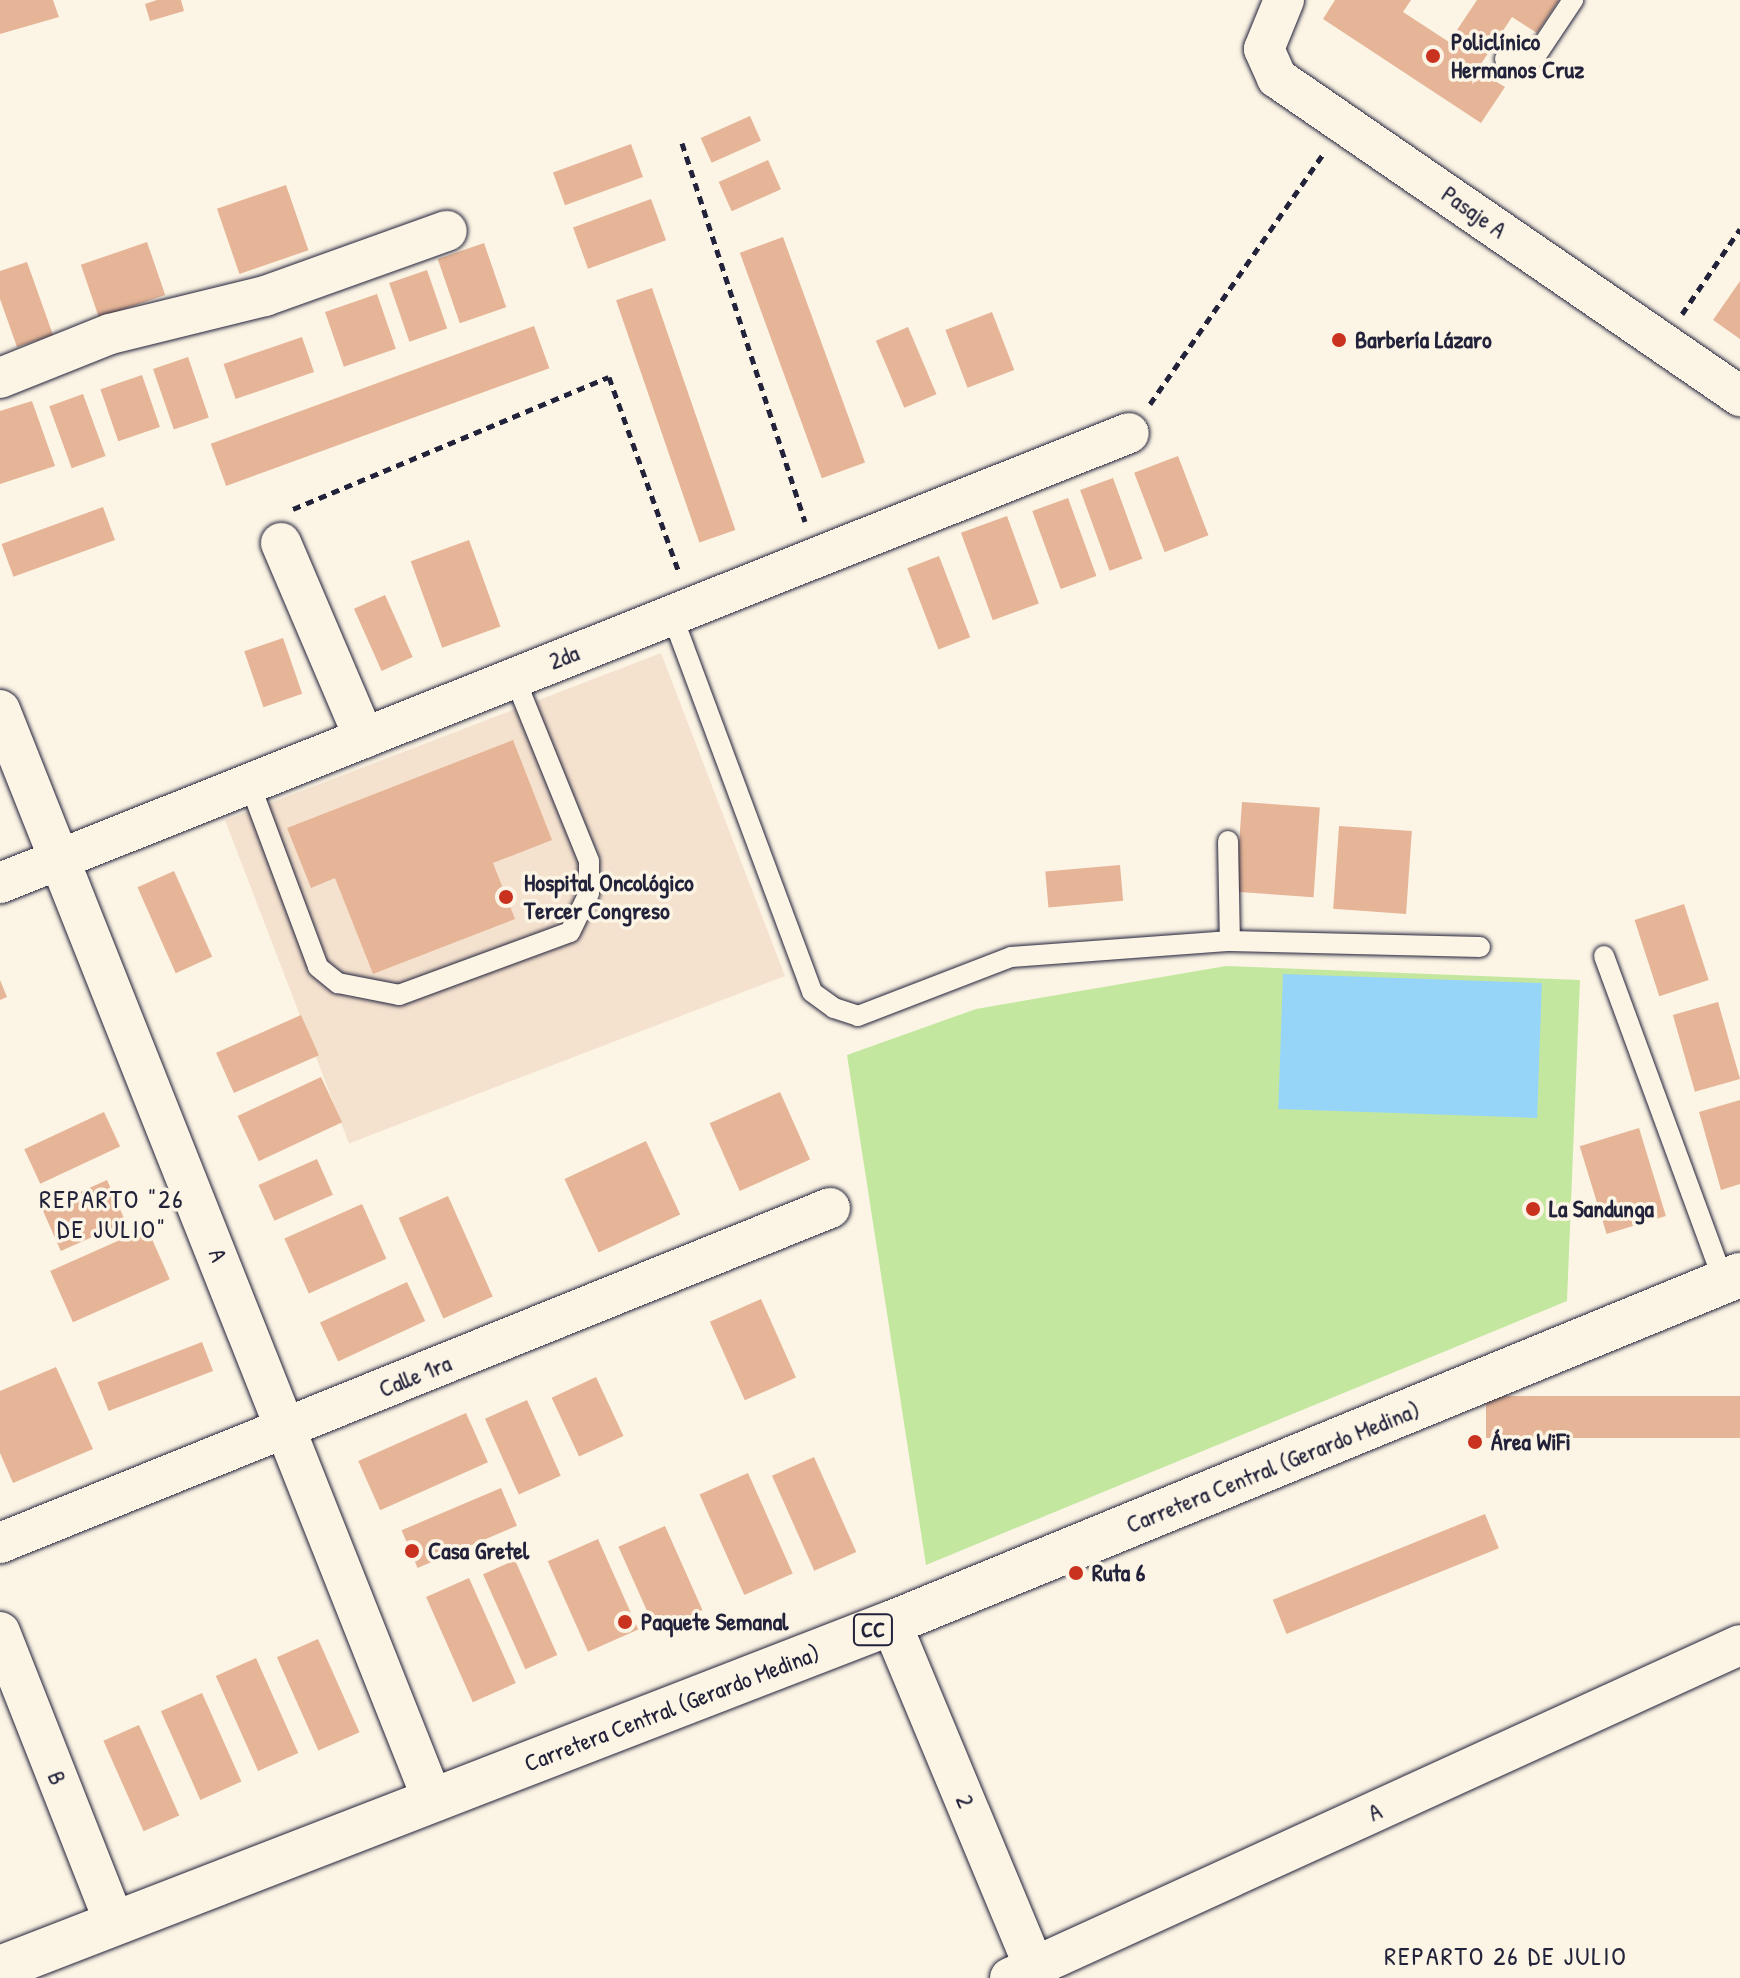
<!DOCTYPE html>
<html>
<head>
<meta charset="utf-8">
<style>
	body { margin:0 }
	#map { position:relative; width:1740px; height:1978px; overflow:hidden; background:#fcf5e5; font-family:"Patrick Hand",sans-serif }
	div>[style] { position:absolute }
	.built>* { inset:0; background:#f5e2ce; transform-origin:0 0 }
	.green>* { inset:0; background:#c4e7a0 }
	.water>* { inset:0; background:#97d5f8; transform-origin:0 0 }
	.building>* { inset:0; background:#e6b597; transform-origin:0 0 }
	.path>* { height:5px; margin-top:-2.5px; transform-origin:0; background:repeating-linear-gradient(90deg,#22223b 0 8px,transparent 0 14px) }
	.roads { filter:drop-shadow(0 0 2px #22223b) drop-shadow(0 0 2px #22223b) }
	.service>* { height:20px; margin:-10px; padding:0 10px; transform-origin:10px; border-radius:10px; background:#fcf5e5 }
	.minor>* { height:40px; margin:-20px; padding:0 20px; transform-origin:20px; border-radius:20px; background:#fcf5e5 }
	.primary>* { height:44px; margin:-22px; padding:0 22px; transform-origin:22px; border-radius:22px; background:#fcf5e5 }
	.dots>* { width:22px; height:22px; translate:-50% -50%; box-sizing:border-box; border:4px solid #fcf5e5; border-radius:50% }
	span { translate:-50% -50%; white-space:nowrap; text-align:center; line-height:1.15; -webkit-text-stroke:7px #fcf5e5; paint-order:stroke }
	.shield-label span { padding:2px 6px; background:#fcf5e5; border:2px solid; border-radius:6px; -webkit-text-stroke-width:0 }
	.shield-label { font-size:22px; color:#22223b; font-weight:700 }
	.poi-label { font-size:24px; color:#22223b; font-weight:700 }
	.left { translate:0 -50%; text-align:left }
	.street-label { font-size:24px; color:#22223b }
	.neighbourhood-label { font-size:26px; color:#22223b; letter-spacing:2px }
</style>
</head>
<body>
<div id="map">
	<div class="built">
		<div style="left:661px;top:653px;width:346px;height:467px;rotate:69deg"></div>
	</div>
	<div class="green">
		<div style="clip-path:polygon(1226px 966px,1580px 980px,1567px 1301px,926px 1565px,847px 1055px,976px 1009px)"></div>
	</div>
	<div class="water">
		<div style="left:1283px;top:974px;width:259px;height:135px;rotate:2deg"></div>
	</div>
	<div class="building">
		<div style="clip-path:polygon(0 0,53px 0,59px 17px,0 34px)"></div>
		<div style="clip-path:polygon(157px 0,181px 0,184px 11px,150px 21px,145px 4px)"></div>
		<div style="clip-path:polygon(1335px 0,1411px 0,1403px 12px,1449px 42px,1477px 0,1559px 0,1537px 33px,1512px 17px,1477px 70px,1505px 87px,1481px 123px,1323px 19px)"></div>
		<div style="left:750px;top:116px;width:27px;height:54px;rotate:66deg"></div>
		<div style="left:631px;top:144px;width:35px;height:83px;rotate:70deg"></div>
		<div style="left:768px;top:160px;width:32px;height:54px;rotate:66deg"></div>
		<div style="left:286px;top:185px;width:69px;height:73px;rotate:71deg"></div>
		<div style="left:651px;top:199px;width:44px;height:83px;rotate:70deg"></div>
		<div style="left:783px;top:237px;width:240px;height:46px;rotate:70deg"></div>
		<div style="left:147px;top:242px;width:56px;height:70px;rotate:71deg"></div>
		<div style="left:484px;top:243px;width:68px;height:49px;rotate:71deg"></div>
		<div style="clip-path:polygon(27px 262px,53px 335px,17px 347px,0 299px,0 271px)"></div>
		<div style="left:427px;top:270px;width:62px;height:40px;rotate:71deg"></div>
		<div style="clip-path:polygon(1740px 281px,1740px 339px,1713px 320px)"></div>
		<div style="left:652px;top:288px;width:256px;height:38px;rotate:71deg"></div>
		<div style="left:377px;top:294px;width:58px;height:55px;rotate:71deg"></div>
		<div style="left:992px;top:312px;width:62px;height:50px;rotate:69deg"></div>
		<div style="left:534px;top:326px;width:45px;height:344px;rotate:70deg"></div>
		<div style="left:908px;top:327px;width:73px;height:35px;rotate:67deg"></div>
		<div style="left:302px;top:337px;width:37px;height:83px;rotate:71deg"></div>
		<div style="left:188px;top:357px;width:64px;height:37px;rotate:71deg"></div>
		<div style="left:142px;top:375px;width:55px;height:44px;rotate:71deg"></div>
		<div style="left:83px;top:394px;width:66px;height:36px;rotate:70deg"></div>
		<div style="clip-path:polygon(32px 401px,55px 466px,0 484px,0 411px)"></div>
		<div style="left:1178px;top:456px;width:85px;height:47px;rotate:69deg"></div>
		<div style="left:1113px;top:478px;width:86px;height:35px;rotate:70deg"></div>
		<div style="left:1068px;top:498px;width:83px;height:38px;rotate:70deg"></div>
		<div style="left:103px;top:507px;width:35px;height:108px;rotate:70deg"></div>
		<div style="left:1007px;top:516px;width:93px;height:49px;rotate:70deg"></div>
		<div style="left:469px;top:540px;width:92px;height:62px;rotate:70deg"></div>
		<div style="left:939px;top:556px;width:87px;height:34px;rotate:69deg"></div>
		<div style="left:385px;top:595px;width:68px;height:34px;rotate:66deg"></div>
		<div style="left:283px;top:638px;width:59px;height:41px;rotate:71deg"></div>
		<div style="clip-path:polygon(513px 740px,552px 840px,493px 863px,515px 919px,373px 974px,335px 878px,311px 888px,287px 828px)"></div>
		<div style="left:1242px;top:802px;width:78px;height:90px;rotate:4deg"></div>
		<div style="left:1339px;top:826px;width:73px;height:83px;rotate:4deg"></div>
		<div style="left:1120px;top:865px;width:36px;height:75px;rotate:85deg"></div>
		<div style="left:174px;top:871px;width:94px;height:40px;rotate:66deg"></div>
		<div style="left:1684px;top:904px;width:80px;height:52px;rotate:72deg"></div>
		<div style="clip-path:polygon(0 980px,7px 997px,0 1000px)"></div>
		<div style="left:1718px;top:1002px;width:80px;height:47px;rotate:74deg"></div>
		<div style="left:301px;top:1015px;width:44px;height:93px;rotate:66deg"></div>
		<div style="left:321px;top:1077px;width:50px;height:92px;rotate:65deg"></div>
		<div style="left:780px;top:1092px;width:74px;height:77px;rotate:66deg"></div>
		<div style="clip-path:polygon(1740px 1100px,1740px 1184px,1721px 1190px,1699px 1112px)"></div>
		<div style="left:104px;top:1112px;width:38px;height:88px;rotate:65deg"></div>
		<div style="left:1639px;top:1128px;width:92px;height:62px;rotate:73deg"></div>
		<div style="left:646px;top:1141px;width:81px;height:90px;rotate:65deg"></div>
		<div style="left:317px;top:1159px;width:39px;height:64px;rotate:66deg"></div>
		<div style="left:107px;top:1180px;width:46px;height:71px;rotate:66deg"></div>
		<div style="left:448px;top:1196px;width:110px;height:54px;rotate:66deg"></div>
		<div style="left:362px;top:1204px;width:60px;height:85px;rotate:66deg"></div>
		<div style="left:147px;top:1228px;width:56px;height:106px;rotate:66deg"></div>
		<div style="left:407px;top:1282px;width:43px;height:96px;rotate:65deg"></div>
		<div style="left:761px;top:1299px;width:86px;height:56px;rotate:66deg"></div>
		<div style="left:202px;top:1342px;width:31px;height:112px;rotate:69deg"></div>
		<div style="clip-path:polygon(56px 1367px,93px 1449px,13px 1483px,0 1453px,0 1391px)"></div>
		<div style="left:596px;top:1377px;width:65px;height:49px;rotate:65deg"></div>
		<div style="left:1740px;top:1396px;width:42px;height:254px;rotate:90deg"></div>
		<div style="left:527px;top:1400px;width:83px;height:46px;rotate:66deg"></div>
		<div style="left:466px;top:1413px;width:54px;height:118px;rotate:66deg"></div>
		<div style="left:814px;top:1457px;width:104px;height:46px;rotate:66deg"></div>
		<div style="left:748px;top:1473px;width:110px;height:53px;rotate:66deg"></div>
		<div style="left:501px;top:1488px;width:41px;height:108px;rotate:67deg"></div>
		<div style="left:1485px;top:1514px;width:37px;height:229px;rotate:68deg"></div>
		<div style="left:665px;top:1526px;width:92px;height:51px;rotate:66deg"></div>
		<div style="left:598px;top:1539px;width:99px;height:55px;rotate:66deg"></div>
		<div style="left:515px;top:1560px;width:104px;height:35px;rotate:66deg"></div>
		<div style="left:469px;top:1578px;width:115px;height:47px;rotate:66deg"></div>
		<div style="left:318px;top:1639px;width:102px;height:45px;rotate:66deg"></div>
		<div style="left:256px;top:1658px;width:104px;height:44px;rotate:66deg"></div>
		<div style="left:202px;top:1693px;width:97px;height:45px;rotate:66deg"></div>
		<div style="left:139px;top:1725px;width:99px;height:39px;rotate:66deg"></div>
	</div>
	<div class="path">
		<div style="left:682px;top:143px;width:398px;rotate:72deg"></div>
		<div style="left:1682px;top:314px;width:103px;rotate:-55.7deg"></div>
		<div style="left:1150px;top:404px;width:305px;rotate:-55.3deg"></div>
		<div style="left:293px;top:509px;width:342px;rotate:-22.7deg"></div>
		<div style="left:609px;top:377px;width:208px;rotate:70.3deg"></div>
	</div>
	<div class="roads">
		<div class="service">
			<div style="left:1505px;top:59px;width:30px;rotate:-4deg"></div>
			<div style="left:1535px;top:57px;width:69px;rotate:-56.3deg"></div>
			<div style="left:672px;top:615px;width:402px;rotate:69.6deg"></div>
			<div style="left:812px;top:992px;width:27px;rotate:36deg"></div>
			<div style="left:834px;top:1008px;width:25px;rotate:18deg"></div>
			<div style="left:858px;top:1016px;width:164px;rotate:-21.1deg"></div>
			<div style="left:1011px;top:957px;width:220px;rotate:-4.2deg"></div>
			<div style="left:1230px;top:941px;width:250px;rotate:1.4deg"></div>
			<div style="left:249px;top:782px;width:197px;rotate:69.5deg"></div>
			<div style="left:318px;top:967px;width:26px;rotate:39deg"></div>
			<div style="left:338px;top:983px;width:62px;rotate:11.1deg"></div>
			<div style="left:399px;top:995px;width:182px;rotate:-20.2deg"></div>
			<div style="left:570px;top:932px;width:43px;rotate:-64deg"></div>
			<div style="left:589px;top:893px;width:32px;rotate:-90deg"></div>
			<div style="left:589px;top:861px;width:200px;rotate:-112.1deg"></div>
			<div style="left:1228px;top:841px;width:100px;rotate:88.9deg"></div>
			<div style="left:1604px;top:956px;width:347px;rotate:69.8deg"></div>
		</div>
		<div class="minor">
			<div style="left:1284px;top:0;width:53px;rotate:112.2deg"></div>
			<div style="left:1264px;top:49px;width:32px;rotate:66deg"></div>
			<div style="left:1277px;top:78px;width:562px;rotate:34.48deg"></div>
			<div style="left:0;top:378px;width:118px;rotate:-21.8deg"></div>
			<div style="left:110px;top:334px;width:160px;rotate:-13.8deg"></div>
			<div style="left:265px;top:296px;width:193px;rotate:-19.7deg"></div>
			<div style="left:281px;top:543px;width:212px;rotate:66.9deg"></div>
			<div style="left:0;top:710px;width:1174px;rotate:68.35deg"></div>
			<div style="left:0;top:883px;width:1215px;rotate:-21.73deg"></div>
			<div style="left:0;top:1543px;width:895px;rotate:-21.98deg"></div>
			<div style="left:891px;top:1623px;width:385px;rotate:67.4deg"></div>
			<div style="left:0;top:1632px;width:314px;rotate:68.5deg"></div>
			<div style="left:1010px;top:1978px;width:802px;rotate:-24.52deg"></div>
		</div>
		<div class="primary">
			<div style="left:0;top:1968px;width:955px;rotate:-21.17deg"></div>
			<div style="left:891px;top:1623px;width:918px;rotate:-22.29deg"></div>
		</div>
	</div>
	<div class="dots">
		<div style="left:1433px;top:56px;background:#c8321e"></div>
		<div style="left:1339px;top:340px;background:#c8321e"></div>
		<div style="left:506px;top:897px;background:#c8321e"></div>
		<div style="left:1533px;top:1209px;background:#c8321e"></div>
		<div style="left:1475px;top:1442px;background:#c8321e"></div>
		<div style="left:412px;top:1551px;background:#c8321e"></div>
		<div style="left:1076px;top:1573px;background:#c8321e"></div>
		<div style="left:625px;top:1622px;background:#c8321e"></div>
	</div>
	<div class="shield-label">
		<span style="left:873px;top:1630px">CC</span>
	</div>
	<div class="poi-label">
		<span class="left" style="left:1451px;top:56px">Policlínico<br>Hermanos Cruz</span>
		<span class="left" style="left:1355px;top:340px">Barbería Lázaro</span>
		<span class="left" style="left:524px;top:897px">Hospital Oncológico<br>Tercer Congreso</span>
		<span class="left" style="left:1549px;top:1209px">La Sandunga</span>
		<span class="left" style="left:1491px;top:1442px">Área WiFi</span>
		<span class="left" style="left:428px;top:1551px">Casa Gretel</span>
		<span class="left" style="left:1092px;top:1573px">Ruta 6</span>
		<span class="left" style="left:641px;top:1622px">Paquete Semanal</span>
	</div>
	<div class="street-label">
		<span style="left:1474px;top:212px;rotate:35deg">Pasaje A</span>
		<span style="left:564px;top:657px;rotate:-21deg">2da</span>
		<span style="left:218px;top:1255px;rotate:68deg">A</span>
		<span style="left:415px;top:1376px;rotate:-22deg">Calle 1ra</span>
		<span style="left:1273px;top:1467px;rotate:-22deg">Carretera Central (Gerardo Medina)</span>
		<span style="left:672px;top:1708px;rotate:-21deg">Carretera Central (Gerardo Medina)</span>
		<span style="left:57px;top:1778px;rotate:69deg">B</span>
		<span style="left:965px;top:1801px;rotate:67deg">2</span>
		<span style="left:1375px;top:1812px;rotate:-24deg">A</span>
	</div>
	<div class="neighbourhood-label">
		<span style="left:112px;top:1214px">REPARTO "26<br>DE JULIO"</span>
		<span style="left:1506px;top:1956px">REPARTO 26 DE JULIO</span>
	</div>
</div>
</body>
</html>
